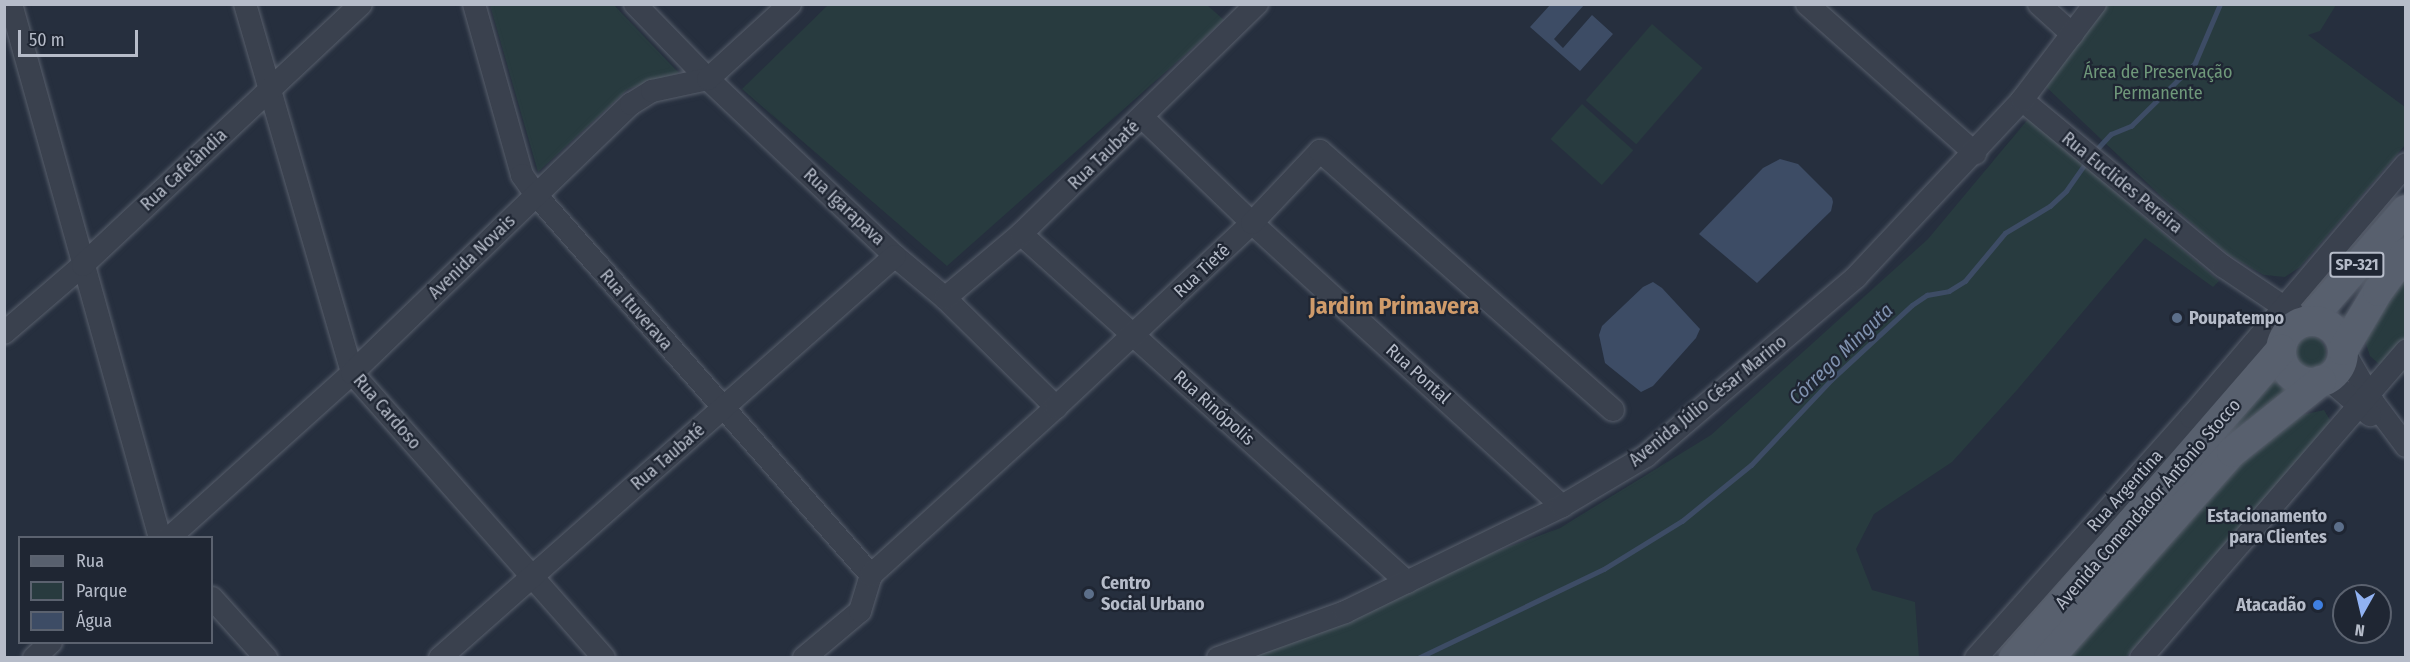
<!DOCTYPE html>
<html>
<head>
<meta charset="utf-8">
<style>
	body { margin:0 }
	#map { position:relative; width:2410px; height:662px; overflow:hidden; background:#262f3e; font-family:"Fira Sans Condensed",sans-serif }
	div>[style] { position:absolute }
	.green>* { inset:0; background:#283b3f; transform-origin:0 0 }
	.round { border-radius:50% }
	.water>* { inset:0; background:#3d4c65 }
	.stream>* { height:4.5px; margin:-2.25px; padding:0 2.25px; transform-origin:2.25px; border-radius:2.25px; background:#3d4c65 }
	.roads { filter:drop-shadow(0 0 2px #585f6c) drop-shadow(0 0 2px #585f6c) }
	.minor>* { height:22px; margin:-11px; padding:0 11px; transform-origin:11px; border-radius:11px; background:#3a414e }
	.major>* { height:30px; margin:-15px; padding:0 15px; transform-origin:15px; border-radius:15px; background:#58606e }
	.major>.ring { margin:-15px; padding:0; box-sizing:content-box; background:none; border:30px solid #58606e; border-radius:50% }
	.dots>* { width:16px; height:16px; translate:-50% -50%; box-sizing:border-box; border:3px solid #1f2633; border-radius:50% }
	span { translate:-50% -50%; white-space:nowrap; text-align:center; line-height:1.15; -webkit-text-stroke:4.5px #1f2633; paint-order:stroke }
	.shield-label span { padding:2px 4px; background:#1f2633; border:2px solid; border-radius:4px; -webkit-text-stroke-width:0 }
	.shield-label { font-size:16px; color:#b6bcc9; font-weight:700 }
	.park-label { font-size:18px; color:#6f987a }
	.street-label { font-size:18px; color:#b6bcc9 }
	.poi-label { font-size:18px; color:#b6bcc9; font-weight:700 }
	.left { translate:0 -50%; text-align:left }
	.right { translate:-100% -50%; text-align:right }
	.water-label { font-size:20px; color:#7f91ae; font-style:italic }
	.district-label { font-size:24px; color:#cf9b6a; font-weight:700 }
	.frame { position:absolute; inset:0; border:6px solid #b6bcc9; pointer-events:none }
	.legend { position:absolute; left:18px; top:536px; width:195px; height:108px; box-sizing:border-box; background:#1f2633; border:2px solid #5b626f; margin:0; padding:8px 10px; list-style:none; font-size:18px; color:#b6bcc9 }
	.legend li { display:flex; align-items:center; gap:12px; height:30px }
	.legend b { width:30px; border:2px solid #5b626f }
	.north { position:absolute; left:2332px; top:584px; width:60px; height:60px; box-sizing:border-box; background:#1f2633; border:2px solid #5b626f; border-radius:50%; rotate:188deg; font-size:16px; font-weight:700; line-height:24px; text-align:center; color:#b6bcc9 }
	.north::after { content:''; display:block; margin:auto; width:21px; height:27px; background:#91b2f2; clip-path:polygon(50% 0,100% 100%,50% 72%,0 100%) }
	.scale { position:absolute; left:18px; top:30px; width:120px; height:27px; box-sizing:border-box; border:3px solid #b6bcc9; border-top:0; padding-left:8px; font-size:18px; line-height:21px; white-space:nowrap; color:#b6bcc9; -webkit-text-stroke:4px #1f2633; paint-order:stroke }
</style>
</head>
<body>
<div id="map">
	<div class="green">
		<div style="clip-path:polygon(490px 5px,614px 5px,679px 73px,628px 89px,538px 172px)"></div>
		<div style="clip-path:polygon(1207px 5px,1224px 20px,947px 266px,742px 89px,828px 5px)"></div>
		<div style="clip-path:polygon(2101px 5px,2336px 5px,2320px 31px,2308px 35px,2405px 107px,2405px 145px,2300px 267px,2285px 277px,2264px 275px,2229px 255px,2163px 198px,2043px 84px)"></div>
		<div style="left:1652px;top:24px;width:67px;height:101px;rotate:41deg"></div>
		<div style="left:1582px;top:104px;width:69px;height:47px;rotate:42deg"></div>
		<div style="clip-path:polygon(2029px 118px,2219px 281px,2213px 287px,2145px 238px,2017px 390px,1952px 462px,1874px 514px,1856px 549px,1872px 590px,1915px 602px,1919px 657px,1253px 658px,1384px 593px,1560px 528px,1711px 435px,1928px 239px)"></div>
		<div style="clip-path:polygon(2405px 269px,2405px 343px,2380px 365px,2370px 356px,2366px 344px,2367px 337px)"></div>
		<div class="round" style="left:2288px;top:335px;width:38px;height:38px"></div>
		<div style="clip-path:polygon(2276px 366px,2296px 387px,2101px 564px)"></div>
		<div style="clip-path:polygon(2324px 410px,2330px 420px,2329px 428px,2126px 657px,2060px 658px,2237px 461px,2302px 415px)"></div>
	</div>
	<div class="water">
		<div style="clip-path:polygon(1550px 5px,1584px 5px,1554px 39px,1563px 48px,1592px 15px,1613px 34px,1580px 71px,1530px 27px)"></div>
		<div style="clip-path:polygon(1780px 159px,1798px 164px,1832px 198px,1833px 202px,1831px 211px,1757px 283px,1699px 234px,1763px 168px)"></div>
		<div style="clip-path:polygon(1653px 282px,1662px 288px,1700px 329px,1696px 338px,1679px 357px,1653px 386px,1641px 392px,1605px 363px,1599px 335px,1602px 326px,1643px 287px)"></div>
	</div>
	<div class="stream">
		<div style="left:2095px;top:151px;width:23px;rotate:-47deg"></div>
		<div style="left:2111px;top:134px;width:22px;rotate:-22deg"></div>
		<div style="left:2131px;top:126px;width:90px;rotate:-44.5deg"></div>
		<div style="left:2195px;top:63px;width:64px;rotate:-67deg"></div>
		<div style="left:1418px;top:658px;width:206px;rotate:-25.6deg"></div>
		<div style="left:1604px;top:569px;width:92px;rotate:-31.6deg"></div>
		<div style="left:1682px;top:521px;width:89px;rotate:-39.1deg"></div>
		<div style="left:1751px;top:465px;width:117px;rotate:-46.7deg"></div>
		<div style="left:1831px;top:380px;width:110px;rotate:-42.8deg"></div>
		<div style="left:1912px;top:305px;width:18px;rotate:-34deg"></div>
		<div style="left:1927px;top:295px;width:22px;rotate:-10deg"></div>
		<div style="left:1949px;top:291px;width:19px;rotate:-32deg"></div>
		<div style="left:1965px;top:281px;width:62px;rotate:-50.2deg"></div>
		<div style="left:2005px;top:233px;width:52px;rotate:-31deg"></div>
		<div style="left:2050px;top:206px;width:22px;rotate:-43deg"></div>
		<div style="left:2066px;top:191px;width:35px;rotate:-55deg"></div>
	</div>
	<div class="roads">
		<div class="minor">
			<div style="left:11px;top:4px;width:554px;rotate:74.41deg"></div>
			<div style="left:245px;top:4px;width:384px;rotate:73.8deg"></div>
			<div style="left:352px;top:373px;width:380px;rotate:48.5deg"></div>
			<div style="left:474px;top:4px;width:178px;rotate:74.3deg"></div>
			<div style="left:522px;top:175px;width:24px;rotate:55deg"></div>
			<div style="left:536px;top:195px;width:507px;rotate:48.6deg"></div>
			<div style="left:635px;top:4px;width:105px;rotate:45.8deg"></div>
			<div style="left:708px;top:79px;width:257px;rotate:43.4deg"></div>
			<div style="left:895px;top:256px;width:65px;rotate:40deg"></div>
			<div style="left:945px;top:298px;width:156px;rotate:44.5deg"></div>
			<div style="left:1807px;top:4px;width:225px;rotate:41.6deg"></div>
			<div style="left:2039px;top:4px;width:45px;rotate:42.3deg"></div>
			<div style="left:2022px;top:100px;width:261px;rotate:39.6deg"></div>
			<div style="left:2223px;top:266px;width:89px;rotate:34deg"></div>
			<div style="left:1143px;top:118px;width:151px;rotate:43.9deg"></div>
			<div style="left:1252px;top:223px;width:420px;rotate:42.4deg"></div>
			<div style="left:1021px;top:234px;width:520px;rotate:42.04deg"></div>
			<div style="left:945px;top:298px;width:99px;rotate:-40.1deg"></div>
			<div style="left:1021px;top:234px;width:330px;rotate:-44.3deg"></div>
			<div style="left:4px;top:333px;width:104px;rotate:-40.7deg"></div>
			<div style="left:83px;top:265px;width:381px;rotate:-43.2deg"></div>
			<div style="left:2343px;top:350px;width:60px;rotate:60deg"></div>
			<div style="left:2373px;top:402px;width:55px;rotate:53.1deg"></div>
			<div style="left:2327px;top:378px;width:57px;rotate:40.7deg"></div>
			<div style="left:169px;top:538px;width:246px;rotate:-42deg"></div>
			<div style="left:352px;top:373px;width:388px;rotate:-44deg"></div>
			<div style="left:631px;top:104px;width:25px;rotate:-32deg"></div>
			<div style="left:652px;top:91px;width:57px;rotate:-12.1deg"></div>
			<div style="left:708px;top:79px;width:111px;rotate:-42.4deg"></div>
			<div style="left:212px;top:598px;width:81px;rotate:48deg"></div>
			<div style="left:34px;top:658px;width:23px;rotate:-43deg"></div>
			<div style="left:440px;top:658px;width:607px;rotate:-41.46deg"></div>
			<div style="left:804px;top:658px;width:73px;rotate:-40deg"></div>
			<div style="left:860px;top:611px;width:38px;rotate:-73deg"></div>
			<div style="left:871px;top:575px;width:250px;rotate:-42.2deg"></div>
			<div style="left:1056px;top:407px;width:269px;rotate:-43.2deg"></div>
			<div style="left:1252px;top:223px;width:99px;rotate:-46.6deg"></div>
			<div style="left:1320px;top:151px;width:391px;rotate:41.5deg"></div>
			<div style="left:1218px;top:658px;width:135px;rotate:-19.9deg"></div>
			<div style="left:1345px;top:612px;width:242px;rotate:-26deg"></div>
			<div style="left:1562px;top:506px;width:98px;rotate:-30.8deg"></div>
			<div style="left:1646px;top:456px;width:276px;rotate:-40.4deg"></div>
			<div style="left:1856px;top:277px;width:243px;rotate:-46.8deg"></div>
			<div style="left:2022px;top:100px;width:121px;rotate:-52.8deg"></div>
			<div style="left:1976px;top:658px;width:323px;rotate:-48.3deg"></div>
			<div style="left:2191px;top:417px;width:332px;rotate:-49.6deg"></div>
			<div style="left:2141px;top:658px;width:406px;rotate:-49.2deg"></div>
		</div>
		<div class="major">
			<div style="left:2309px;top:321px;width:147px;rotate:-48.9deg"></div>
			<div class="ring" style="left:2281px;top:321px;width:32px;height:32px"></div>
			<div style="left:2343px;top:350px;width:69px;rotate:-59.3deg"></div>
			<div style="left:2378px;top:291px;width:47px;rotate:-53.6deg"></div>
			<div style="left:2014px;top:658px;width:408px;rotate:-49.1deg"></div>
			<div style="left:2049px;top:658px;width:276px;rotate:-48.4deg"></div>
			<div style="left:2232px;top:452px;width:114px;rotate:-38.6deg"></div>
		</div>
	</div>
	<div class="dots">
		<div style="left:2177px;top:318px;background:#5c6f8a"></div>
		<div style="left:2339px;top:527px;background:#5c6f8a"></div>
		<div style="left:1089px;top:594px;background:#5c6f8a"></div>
		<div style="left:2318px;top:605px;background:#3f7fe0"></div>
	</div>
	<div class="shield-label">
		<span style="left:2357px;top:265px">SP-321</span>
	</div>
	<div class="park-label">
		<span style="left:2158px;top:83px">Área de Preservação<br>Permanente</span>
	</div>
	<div class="street-label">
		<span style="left:1104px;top:155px;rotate:-44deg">Rua Taubaté</span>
		<span style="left:184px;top:170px;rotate:-43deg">Rua Cafelândia</span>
		<span style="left:2122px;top:183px;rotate:39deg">Rua Euclides Pereira</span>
		<span style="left:844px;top:207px;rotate:43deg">Rua Igarapava</span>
		<span style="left:472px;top:257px;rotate:-44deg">Avenida Novais</span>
		<span style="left:1202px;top:271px;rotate:-43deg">Rua Tietê</span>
		<span style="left:636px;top:310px;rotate:49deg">Rua Ituverava</span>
		<span style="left:1418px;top:374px;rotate:42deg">Rua Pontal</span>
		<span style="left:1708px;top:401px;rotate:-39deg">Avenida Júlio César Marino</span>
		<span style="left:1214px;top:408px;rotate:42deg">Rua Rinópolis</span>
		<span style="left:387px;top:412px;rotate:49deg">Rua Cardoso</span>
		<span style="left:668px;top:457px;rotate:-41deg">Rua Taubaté</span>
		<span style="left:2125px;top:491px;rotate:-48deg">Rua Argentina</span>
		<span style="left:2148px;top:504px;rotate:-49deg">Avenida Comendador Antônio Stocco</span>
	</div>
	<div class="poi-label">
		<span class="left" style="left:2189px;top:318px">Poupatempo</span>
		<span class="right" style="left:2327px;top:527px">Estacionamento<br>para Clientes</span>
		<span class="left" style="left:1101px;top:594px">Centro<br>Social Urbano</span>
		<span class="right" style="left:2306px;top:605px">Atacadão</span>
	</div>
	<div class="water-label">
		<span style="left:1841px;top:354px;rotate:-44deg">Córrego Minguta</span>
	</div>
	<div class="district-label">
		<span style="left:1394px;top:307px">Jardim Primavera</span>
	</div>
	<div class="frame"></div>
	<ul class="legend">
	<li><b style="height:8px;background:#58606e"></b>Rua</li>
	<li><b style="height:16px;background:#283b3f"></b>Parque</li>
	<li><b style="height:16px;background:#3d4c65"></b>Água</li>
	</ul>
	<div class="north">N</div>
	<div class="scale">50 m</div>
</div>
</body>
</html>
